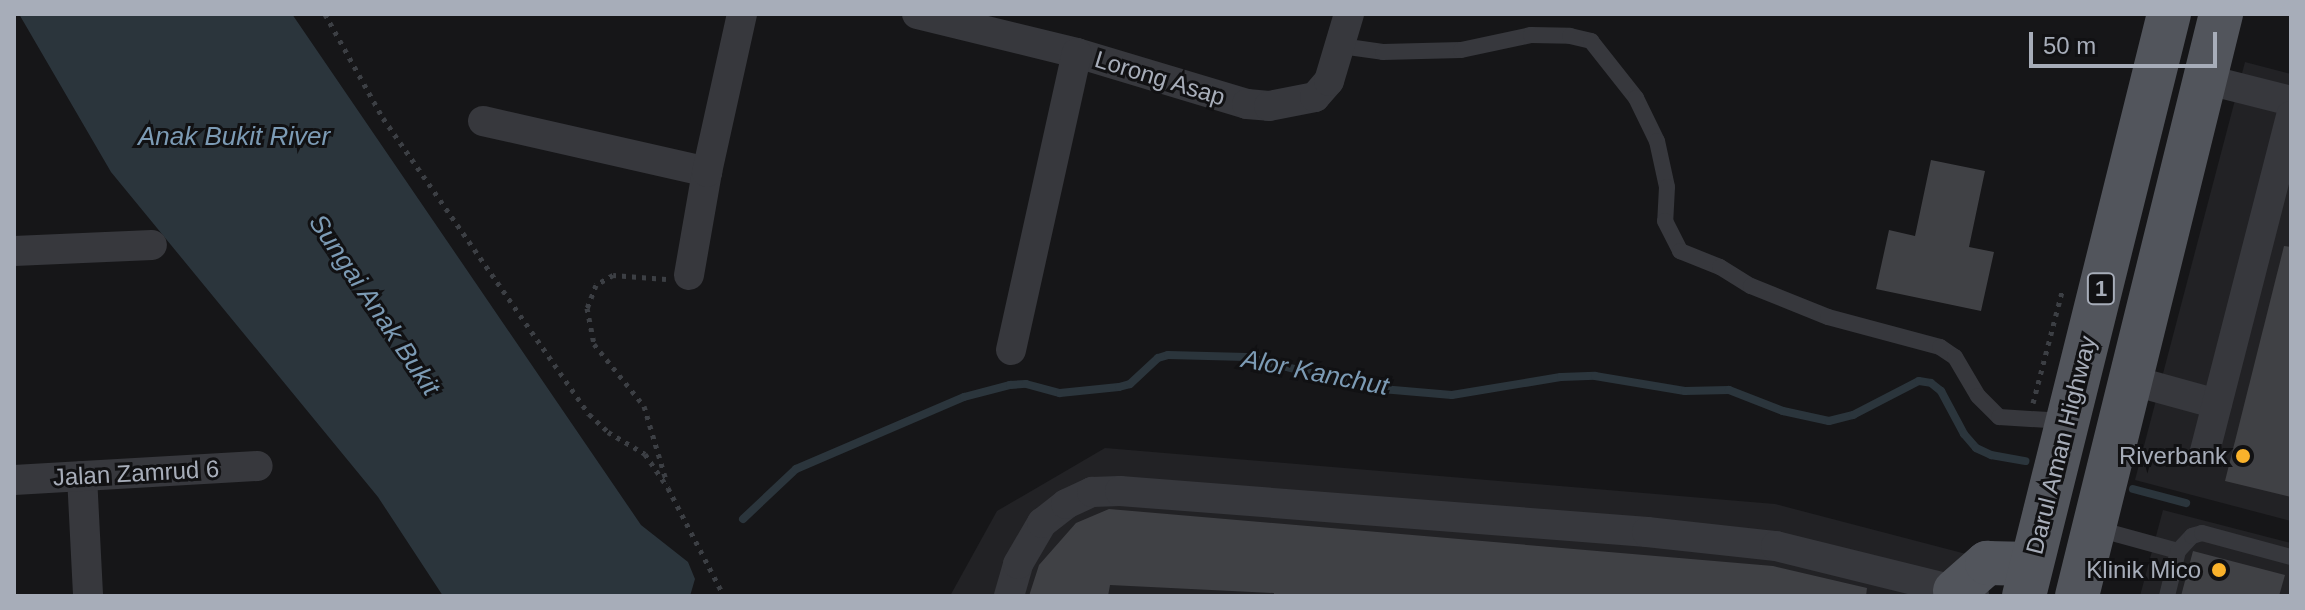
<!DOCTYPE html>
<html>
<head>
<meta charset="utf-8">
<style>
	body { margin:0 }
	#map { position:relative; width:2305px; height:610px; overflow:hidden; background:#161618; font-family:Helvetica,sans-serif }
	div>[style] { position:absolute }
	.built>* { inset:0; background:#222225 }
	.water>* { inset:0; background:#2b353c }
	.stream>* { height:8px; margin:-4px; padding:0 4px; transform-origin:4px; border-radius:4px; background:#2b353c }
	.building>* { inset:0; background:#404145 }
	.path>* { height:5px; margin-top:-2.5px; transform-origin:0; background:repeating-linear-gradient(90deg,#3c3f44 0 4px,transparent 0 10px) }
	.lane>* { height:16px; margin:-8px; padding:0 8px; transform-origin:8px; border-radius:8px; background:#37383d }
	.street>* { height:30px; margin:-15px; padding:0 15px; transform-origin:15px; border-radius:15px; background:#37383d }
	.primary>* { height:44px; margin:-22px; padding:0 22px; transform-origin:22px; border-radius:22px; background:#52555c }
	.dots>* { width:22px; height:22px; translate:-50% -50%; box-sizing:border-box; border:4px solid #111113; border-radius:50% }
	span { translate:-50% -50%; white-space:nowrap; text-align:center; line-height:1.15; -webkit-text-stroke:6px #111113; paint-order:stroke }
	.shield-label span { padding:2px 6px; background:#111113; border:2px solid; border-radius:6px; -webkit-text-stroke-width:0 }
	.shield-label { font-size:22px; color:#a7adb9; font-weight:700 }
	.street-label { font-size:24px; color:#a7adb9 }
	.poi-label { font-size:24px; color:#a7adb9 }
	.right { translate:-100% -50%; text-align:right }
	.water-label { font-size:26px; color:#7c9bb5; font-style:italic }
	.frame { position:absolute; inset:0; border:16px solid #a7adb9; pointer-events:none }
	.scale { position:absolute; left:2029px; top:32px; width:188px; height:36px; box-sizing:border-box; border:4px solid #a7adb9; border-top:0; padding-left:10px; font-size:24px; line-height:28px; white-space:nowrap; color:#a7adb9; -webkit-text-stroke:6px #111113; paint-order:stroke }
</style>
</head>
<body>
<div id="map">
	<div class="built">
		<div style="clip-path:polygon(2245px 62px,2291px 74px,2291px 521px,2135px 480px)"></div>
		<div style="clip-path:polygon(1105px 448px,1775px 504px,1993px 561px,1984px 596px,950px 596px,997px 511px)"></div>
		<div style="clip-path:polygon(2163px 510px,2291px 543px,2291px 596px,2140px 596px)"></div>
	</div>
	<div class="water">
		<div style="clip-path:polygon(19px 14px,292px 14px,641px 525px,688px 562px,695px 579px,690px 596px,443px 596px,378px 497px,111px 172px)"></div>
	</div>
	<div class="stream">
		<div style="left:2133px;top:489px;width:55px;rotate:14.8deg"></div>
		<div style="left:743px;top:519px;width:73px;rotate:-43.3deg"></div>
		<div style="left:796px;top:469px;width:183px;rotate:-23.2deg"></div>
		<div style="left:964px;top:397px;width:48px;rotate:-14.6deg"></div>
		<div style="left:1010px;top:385px;width:16px;rotate:-4deg"></div>
		<div style="left:1026px;top:384px;width:35px;rotate:15deg"></div>
		<div style="left:1060px;top:393px;width:59px;rotate:-5.8deg"></div>
		<div style="left:1119px;top:387px;width:11px;rotate:-15deg"></div>
		<div style="left:1130px;top:384px;width:38px;rotate:-43deg"></div>
		<div style="left:1158px;top:358px;width:10px;rotate:-17deg"></div>
		<div style="left:1168px;top:355px;width:79px;rotate:1.5deg"></div>
		<div style="left:1247px;top:357px;width:127px;rotate:14.1deg"></div>
		<div style="left:1370px;top:388px;width:82px;rotate:4.9deg"></div>
		<div style="left:1452px;top:395px;width:110px;rotate:-9.4deg"></div>
		<div style="left:1561px;top:377px;width:34px;rotate:-2deg"></div>
		<div style="left:1595px;top:376px;width:91px;rotate:9.5deg"></div>
		<div style="left:1685px;top:391px;width:44px;rotate:-1.3deg"></div>
		<div style="left:1729px;top:390px;width:58px;rotate:21.3deg"></div>
		<div style="left:1783px;top:411px;width:47px;rotate:12.3deg"></div>
		<div style="left:1829px;top:421px;width:25px;rotate:-14deg"></div>
		<div style="left:1853px;top:415px;width:74px;rotate:-27.3deg"></div>
		<div style="left:1919px;top:381px;width:12px;rotate:9deg"></div>
		<div style="left:1931px;top:383px;width:13px;rotate:39deg"></div>
		<div style="left:1941px;top:391px;width:49px;rotate:61.9deg"></div>
		<div style="left:1964px;top:434px;width:18px;rotate:49deg"></div>
		<div style="left:1976px;top:448px;width:17px;rotate:25deg"></div>
		<div style="left:1991px;top:455px;width:35px;rotate:10deg"></div>
	</div>
	<div class="building">
		<div style="clip-path:polygon(1931px 160px,1985px 171px,1969px 247px,1994px 252px,1981px 311px,1876px 289px,1889px 230px,1915px 236px)"></div>
		<div style="clip-path:polygon(2284px 246px,2291px 247px,2291px 497px,2225px 481px)"></div>
		<div style="clip-path:polygon(1109px 509px,1773px 566px,1867px 588px,1866px 596px,1274px 596px,1274px 593px,1110px 585px,1108px 596px,1029px 596px,1039px 565px,1076px 523px)"></div>
		<div style="clip-path:polygon(2193px 551px,2285px 575px,2279px 596px,2181px 596px)"></div>
	</div>
	<div class="path">
		<div style="left:325px;top:14px;width:119px;rotate:60.9deg"></div>
		<div style="left:383px;top:118px;width:361px;rotate:55.2deg"></div>
		<div style="left:589px;top:414px;width:26px;rotate:43deg"></div>
		<div style="left:608px;top:432px;width:43px;rotate:30.7deg"></div>
		<div style="left:645px;top:454px;width:41px;rotate:55.9deg"></div>
		<div style="left:668px;top:488px;width:122px;rotate:62.6deg"></div>
		<div style="left:666px;top:279px;width:53px;rotate:-175.7deg"></div>
		<div style="left:613px;top:275px;width:20px;rotate:150deg"></div>
		<div style="left:596px;top:285px;width:25px;rotate:111deg"></div>
		<div style="left:587px;top:308px;width:37px;rotate:79deg"></div>
		<div style="left:594px;top:344px;width:80px;rotate:51.1deg"></div>
		<div style="left:644px;top:406px;width:80px;rotate:73.4deg"></div>
		<div style="left:2033px;top:403px;width:115px;rotate:-75.4deg"></div>
	</div>
	<div class="lane">
		<div style="left:1341px;top:46px;width:42px;rotate:8.1deg"></div>
		<div style="left:1383px;top:52px;width:78px;rotate:-1.5deg"></div>
		<div style="left:1461px;top:50px;width:72px;rotate:-12.1deg"></div>
		<div style="left:1531px;top:35px;width:39px;rotate:1deg"></div>
		<div style="left:1570px;top:36px;width:22px;rotate:13deg"></div>
		<div style="left:1591px;top:41px;width:73px;rotate:51.7deg"></div>
		<div style="left:1636px;top:98px;width:48px;rotate:64deg"></div>
		<div style="left:1657px;top:141px;width:47px;rotate:77.7deg"></div>
		<div style="left:1667px;top:187px;width:34px;rotate:93deg"></div>
		<div style="left:1665px;top:221px;width:34px;rotate:63deg"></div>
		<div style="left:1680px;top:251px;width:43px;rotate:21.8deg"></div>
		<div style="left:1720px;top:267px;width:36px;rotate:32deg"></div>
		<div style="left:1751px;top:286px;width:83px;rotate:21.9deg"></div>
		<div style="left:1828px;top:317px;width:116px;rotate:15deg"></div>
		<div style="left:1940px;top:347px;width:18px;rotate:34deg"></div>
		<div style="left:1955px;top:357px;width:45px;rotate:59.5deg"></div>
		<div style="left:1978px;top:396px;width:30px;rotate:45deg"></div>
		<div style="left:1999px;top:417px;width:66px;rotate:3.5deg"></div>
		<div style="left:2094px;top:528px;width:87px;rotate:15.3deg"></div>
		<div style="left:2178px;top:551px;width:46px;rotate:103.7deg"></div>
		<div style="left:2178px;top:551px;width:21px;rotate:-47deg"></div>
		<div style="left:2192px;top:536px;width:10px;rotate:-17deg"></div>
		<div style="left:2202px;top:533px;width:92px;rotate:15.1deg"></div>
	</div>
	<div class="street">
		<div style="left:917px;top:14px;width:165px;rotate:13.7deg"></div>
		<div style="left:1077px;top:53px;width:177px;rotate:16.7deg"></div>
		<div style="left:1247px;top:104px;width:22px;rotate:5deg"></div>
		<div style="left:1269px;top:106px;width:47px;rotate:-11.1deg"></div>
		<div style="left:1315px;top:97px;width:21px;rotate:-49deg"></div>
		<div style="left:1329px;top:81px;width:70px;rotate:-73.4deg"></div>
		<div style="left:2204px;top:79px;width:90px;rotate:14.2deg"></div>
		<div style="left:483px;top:121px;width:230px;rotate:12.8deg"></div>
		<div style="left:14px;top:251px;width:138px;rotate:-2.5deg"></div>
		<div style="left:689px;top:275px;width:105px;rotate:-80.1deg"></div>
		<div style="left:707px;top:172px;width:162px;rotate:-77.5deg"></div>
		<div style="left:1011px;top:350px;width:304px;rotate:-77.5deg"></div>
		<div style="left:2130px;top:380px;width:90px;rotate:15.4deg"></div>
		<div style="left:2205px;top:451px;width:346px;rotate:-75.6deg"></div>
		<div style="left:82px;top:476px;width:120px;rotate:87.1deg"></div>
		<div style="left:14px;top:480px;width:244px;rotate:-3.3deg"></div>
		<div style="left:1009px;top:596px;width:33px;rotate:-74deg"></div>
		<div style="left:1018px;top:564px;width:48px;rotate:-59.7deg"></div>
		<div style="left:1042px;top:523px;width:31px;rotate:-38deg"></div>
		<div style="left:1066px;top:504px;width:29px;rotate:-25deg"></div>
		<div style="left:1092px;top:492px;width:28px;rotate:-2deg"></div>
		<div style="left:1120px;top:491px;width:529px;rotate:4.45deg"></div>
		<div style="left:1647px;top:532px;width:130px;rotate:6.2deg"></div>
		<div style="left:1776px;top:546px;width:204px;rotate:13.9deg"></div>
	</div>
	<div class="primary">
		<div style="left:1955px;top:591px;width:43px;rotate:-41.2deg"></div>
		<div style="left:1987px;top:563px;width:44px;rotate:1.3deg"></div>
		<div style="left:2024px;top:596px;width:600px;rotate:-76.01deg"></div>
		<div style="left:2077px;top:596px;width:600px;rotate:-76.1deg"></div>
	</div>
	<div class="dots">
		<div style="left:2243px;top:456px;background:#fab22b"></div>
		<div style="left:2219px;top:570px;background:#fab22b"></div>
	</div>
	<div class="shield-label">
		<span style="left:2101px;top:289px">1</span>
	</div>
	<div class="street-label">
		<span style="left:1160px;top:78px;rotate:17deg">Lorong Asap</span>
		<span style="left:2061px;top:445px;rotate:-76deg">Darul Aman Highway</span>
		<span style="left:136px;top:473px;rotate:-3deg">Jalan Zamrud 6</span>
	</div>
	<div class="poi-label">
		<span class="right" style="left:2227px;top:456px">Riverbank</span>
		<span class="right" style="left:2201px;top:570px">Klinik Mico</span>
	</div>
	<div class="water-label">
		<span style="left:234px;top:137px">Anak Bukit River</span>
		<span style="left:374px;top:305px;rotate:56deg">Sungai Anak Bukit</span>
		<span style="left:1315px;top:373px;rotate:11deg">Alor Kanchut</span>
	</div>
	<div class="frame"></div>
	<div class="scale">50 m</div>
</div>
</body>
</html>
